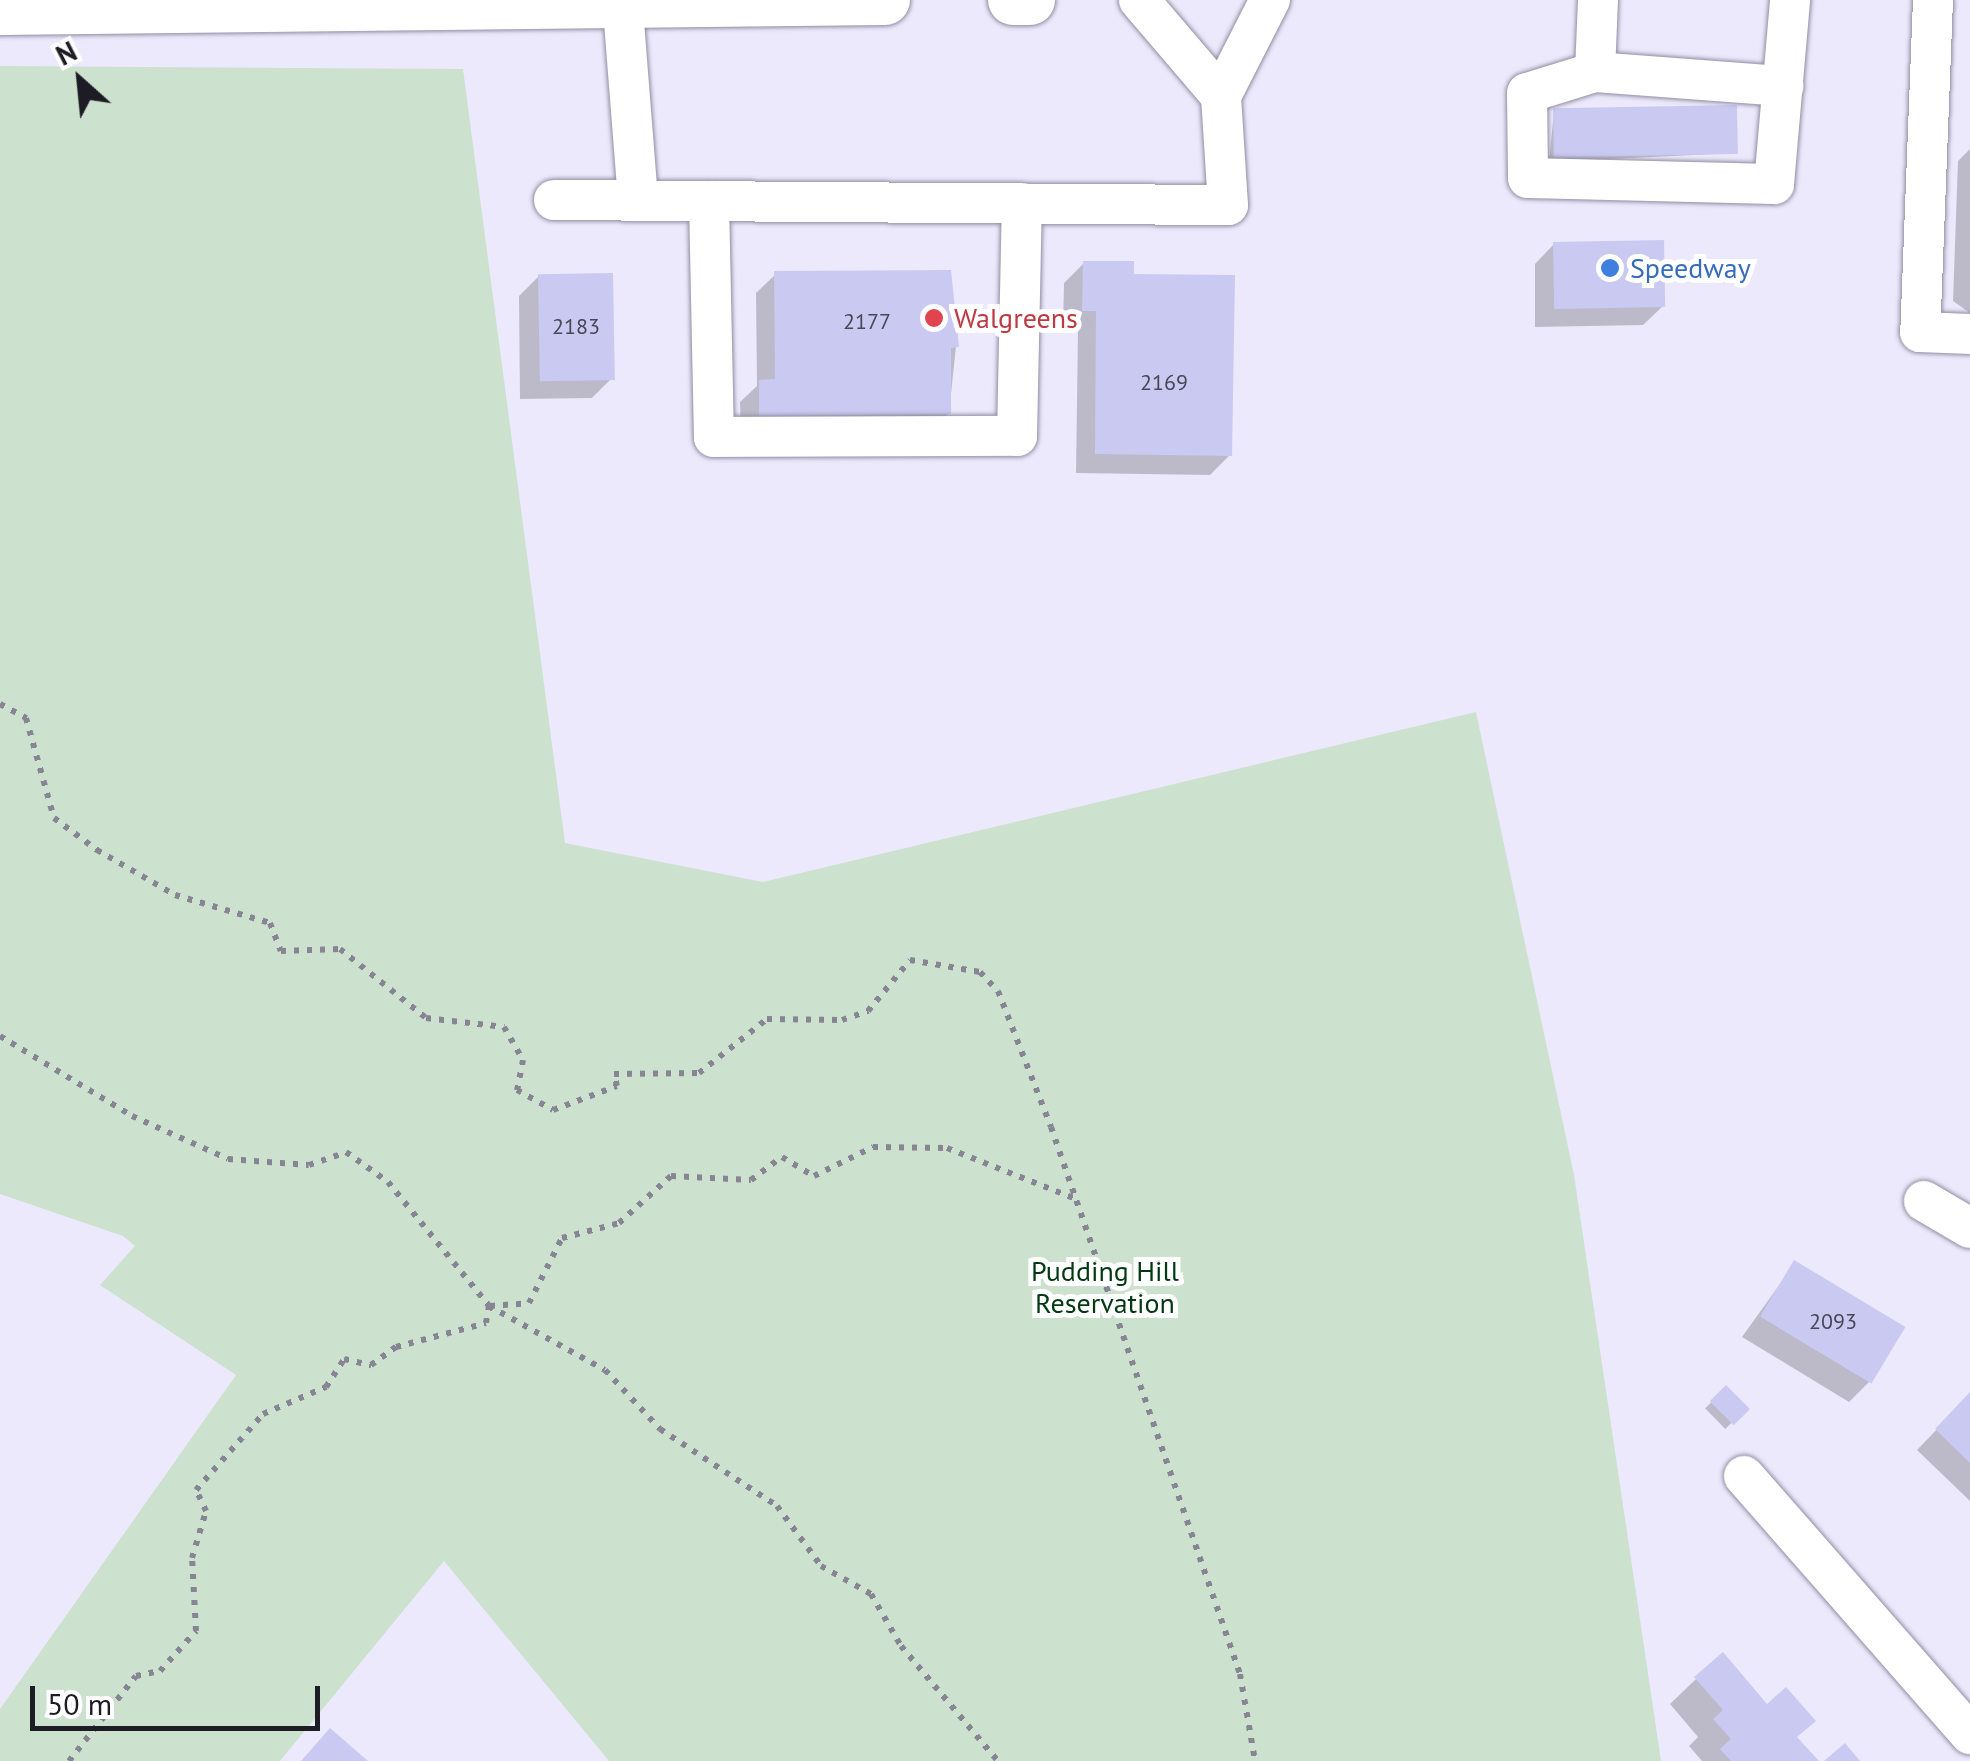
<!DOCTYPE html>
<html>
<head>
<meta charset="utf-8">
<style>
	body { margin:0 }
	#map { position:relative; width:1970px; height:1761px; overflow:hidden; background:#ece9fc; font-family:"PT Sans",sans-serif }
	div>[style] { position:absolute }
	.green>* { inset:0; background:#cce2ce }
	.shadow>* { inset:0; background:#0003; transform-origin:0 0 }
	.building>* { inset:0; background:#cac9f1; transform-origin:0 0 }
	.path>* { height:6px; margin-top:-3px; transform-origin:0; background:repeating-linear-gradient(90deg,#878593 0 5px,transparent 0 13px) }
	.roads { filter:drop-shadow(0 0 2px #918da3) drop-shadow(0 0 2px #918da3) }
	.minor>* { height:40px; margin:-20px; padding:0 20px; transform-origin:20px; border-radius:20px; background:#fff }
	.major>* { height:50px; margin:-25px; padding:0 25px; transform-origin:25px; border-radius:25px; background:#fff }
	.dots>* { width:28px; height:28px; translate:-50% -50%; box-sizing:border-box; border:5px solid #fff; border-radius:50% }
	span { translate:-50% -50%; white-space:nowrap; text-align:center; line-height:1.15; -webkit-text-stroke:10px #fff; paint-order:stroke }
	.number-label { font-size:22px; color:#484757 }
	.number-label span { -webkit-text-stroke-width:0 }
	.shop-label { font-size:28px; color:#366cbe }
	.left { translate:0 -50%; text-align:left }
	.health-label { font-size:28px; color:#be3a42 }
	.park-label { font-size:28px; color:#023912 }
	.north { position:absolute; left:30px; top:30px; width:100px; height:100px; -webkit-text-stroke:8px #fff; paint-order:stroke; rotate:333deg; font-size:28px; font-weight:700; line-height:40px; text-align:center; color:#1d1c24 }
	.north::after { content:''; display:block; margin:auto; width:35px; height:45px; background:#1d1c24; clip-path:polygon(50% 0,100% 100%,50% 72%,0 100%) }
	.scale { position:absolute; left:30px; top:1686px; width:290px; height:45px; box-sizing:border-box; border:5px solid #1d1c24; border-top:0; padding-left:12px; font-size:30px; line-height:35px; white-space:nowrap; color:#1d1c24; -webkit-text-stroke:8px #fff; paint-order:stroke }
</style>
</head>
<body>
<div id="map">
	<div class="green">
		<div style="clip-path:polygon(0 66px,463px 69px,565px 843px,763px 882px,1476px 712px,1574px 1175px,1661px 1761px,609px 1761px,444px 1561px,280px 1761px,0 1761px,0 1709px,236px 1375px,100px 1285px,135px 1246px,123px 1236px,0 1194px)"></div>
	</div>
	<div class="shadow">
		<div style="clip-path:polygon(1554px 111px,1735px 153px,1549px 162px)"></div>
		<div style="clip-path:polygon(1970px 149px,1970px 313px,1953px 301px,1958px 161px)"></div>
		<div style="clip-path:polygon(1554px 244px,1663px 306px,1643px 325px,1535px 327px,1535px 264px)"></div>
		<div style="clip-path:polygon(1084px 263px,1131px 276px,1230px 455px,1210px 475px,1076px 473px,1078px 329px,1063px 330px,1064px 283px)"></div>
		<div style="clip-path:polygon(776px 274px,956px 346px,949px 413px,929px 433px,741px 434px,740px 402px,757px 386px,756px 293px)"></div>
		<div style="clip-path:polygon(539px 276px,611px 379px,592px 398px,520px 399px,519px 296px)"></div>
		<div style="clip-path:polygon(1795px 1263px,1869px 1382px,1849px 1402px,1742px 1337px)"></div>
		<div style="left:1726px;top:1388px;width:29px;height:29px;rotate:46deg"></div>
		<div style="clip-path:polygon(1970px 1395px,1970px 1501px,1917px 1450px)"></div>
		<div style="clip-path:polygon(1696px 1679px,1795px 1738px,1815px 1761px,1702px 1761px,1689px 1746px,1698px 1737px,1670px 1704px)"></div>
	</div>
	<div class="building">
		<div style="left:1737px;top:105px;width:49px;height:184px;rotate:89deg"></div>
		<div style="left:1664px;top:240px;width:67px;height:111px;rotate:89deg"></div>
		<div style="clip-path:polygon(1083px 261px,1134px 261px,1134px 274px,1235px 275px,1232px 456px,1095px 454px,1096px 311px,1082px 311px)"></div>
		<div style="clip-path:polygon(951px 270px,959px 347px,951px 348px,951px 414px,759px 416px,759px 380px,775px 379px,774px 271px)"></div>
		<div style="left:613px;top:273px;width:107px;height:75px;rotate:89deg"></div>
		<div style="left:1794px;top:1260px;width:130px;height:66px;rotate:31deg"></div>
		<div style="left:1726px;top:1385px;width:34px;height:23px;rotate:45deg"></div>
		<div style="clip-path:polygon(1970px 1392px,1970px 1463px,1935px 1429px)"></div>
		<div style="clip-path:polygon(1723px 1652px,1767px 1704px,1786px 1687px,1816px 1721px,1797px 1737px,1819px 1761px,1731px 1761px,1720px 1749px,1731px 1739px,1713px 1719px,1723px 1710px,1694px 1677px)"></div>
		<div style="clip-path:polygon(330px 1728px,368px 1761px,301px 1761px)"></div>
		<div style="clip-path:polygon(1845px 1743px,1860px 1761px,1824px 1761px)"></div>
	</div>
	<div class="path">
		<div style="left:0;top:704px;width:30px;rotate:28deg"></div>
		<div style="left:26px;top:718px;width:104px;rotate:74.4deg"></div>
		<div style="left:54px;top:818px;width:54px;rotate:36.7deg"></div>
		<div style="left:97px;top:850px;width:90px;rotate:30deg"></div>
		<div style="left:175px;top:895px;width:99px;rotate:16.4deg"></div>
		<div style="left:270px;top:923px;width:30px;rotate:69deg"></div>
		<div style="left:281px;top:951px;width:59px;rotate:-1.9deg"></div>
		<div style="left:340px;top:949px;width:110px;rotate:38.7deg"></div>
		<div style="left:426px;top:1018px;width:79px;rotate:6.6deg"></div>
		<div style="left:504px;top:1027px;width:38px;rotate:60deg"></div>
		<div style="left:523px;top:1060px;width:31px;rotate:101deg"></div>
		<div style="left:517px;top:1090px;width:41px;rotate:29.1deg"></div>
		<div style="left:553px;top:1110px;width:68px;rotate:-20.6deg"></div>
		<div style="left:617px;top:1086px;width:12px;rotate:-104deg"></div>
		<div style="left:614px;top:1074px;width:85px;rotate:-0.7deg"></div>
		<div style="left:699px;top:1073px;width:87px;rotate:-38.5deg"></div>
		<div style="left:767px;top:1019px;width:75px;rotate:0.8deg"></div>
		<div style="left:842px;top:1020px;width:28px;rotate:-19deg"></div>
		<div style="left:868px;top:1011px;width:66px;rotate:-50.5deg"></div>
		<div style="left:910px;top:960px;width:71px;rotate:9.7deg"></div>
		<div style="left:980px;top:972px;width:26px;rotate:47deg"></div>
		<div style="left:998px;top:991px;width:146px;rotate:68.7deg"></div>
		<div style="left:1051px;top:1127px;width:579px;rotate:70.94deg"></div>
		<div style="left:1240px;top:1674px;width:88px;rotate:80.2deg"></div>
		<div style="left:0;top:1036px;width:154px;rotate:31.2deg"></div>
		<div style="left:132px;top:1116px;width:105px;rotate:24.1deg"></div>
		<div style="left:228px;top:1159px;width:81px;rotate:4.2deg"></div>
		<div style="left:309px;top:1165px;width:39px;rotate:-19deg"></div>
		<div style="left:346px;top:1152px;width:52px;rotate:35.5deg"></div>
		<div style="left:388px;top:1182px;width:160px;rotate:50.8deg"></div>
		<div style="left:489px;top:1306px;width:132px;rotate:28.9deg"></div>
		<div style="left:605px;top:1370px;width:81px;rotate:47deg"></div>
		<div style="left:660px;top:1429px;width:140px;rotate:33.3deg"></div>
		<div style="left:777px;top:1506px;width:74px;rotate:53.7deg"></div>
		<div style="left:821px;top:1566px;width:57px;rotate:29.2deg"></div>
		<div style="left:871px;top:1594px;width:60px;rotate:60deg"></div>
		<div style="left:901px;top:1646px;width:150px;rotate:49.9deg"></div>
		<div style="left:490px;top:1306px;width:39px;rotate:-4deg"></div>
		<div style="left:529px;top:1303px;width:73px;rotate:-63.1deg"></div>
		<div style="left:562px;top:1238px;width:59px;rotate:-14.7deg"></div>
		<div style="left:619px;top:1223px;width:70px;rotate:-42.1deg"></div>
		<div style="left:671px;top:1176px;width:80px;rotate:2.9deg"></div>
		<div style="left:751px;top:1180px;width:39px;rotate:-37deg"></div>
		<div style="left:782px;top:1157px;width:37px;rotate:31deg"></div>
		<div style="left:814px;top:1176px;width:66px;rotate:-26.2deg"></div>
		<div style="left:873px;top:1147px;width:74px;rotate:0.8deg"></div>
		<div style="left:947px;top:1148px;width:136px;rotate:21.6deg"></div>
		<div style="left:69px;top:1761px;width:108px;rotate:-51.8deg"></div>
		<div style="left:136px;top:1676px;width:25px;rotate:-12deg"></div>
		<div style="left:160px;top:1671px;width:54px;rotate:-48deg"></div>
		<div style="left:196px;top:1631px;width:73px;rotate:-93.1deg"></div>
		<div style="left:192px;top:1558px;width:49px;rotate:-73.4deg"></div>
		<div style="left:206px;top:1511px;width:23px;rotate:-115deg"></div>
		<div style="left:196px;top:1490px;width:101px;rotate:-48.6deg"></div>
		<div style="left:263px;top:1414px;width:69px;rotate:-23.2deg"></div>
		<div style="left:326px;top:1387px;width:33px;rotate:-57deg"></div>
		<div style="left:344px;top:1359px;width:28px;rotate:13deg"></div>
		<div style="left:371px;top:1365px;width:31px;rotate:-36deg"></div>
		<div style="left:396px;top:1347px;width:93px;rotate:-14.9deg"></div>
		<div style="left:486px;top:1323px;width:17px;rotate:-80deg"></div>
	</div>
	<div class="roads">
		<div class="minor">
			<div style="left:1139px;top:0;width:126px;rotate:49.5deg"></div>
			<div style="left:1598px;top:0;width:72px;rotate:92.4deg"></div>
			<div style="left:1595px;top:72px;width:71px;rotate:162.8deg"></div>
			<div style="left:1527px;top:93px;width:85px;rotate:89.3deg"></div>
			<div style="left:1528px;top:178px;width:246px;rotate:1.4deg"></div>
			<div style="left:1774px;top:184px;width:185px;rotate:-85deg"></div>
			<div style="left:1933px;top:0;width:332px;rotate:92.2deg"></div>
			<div style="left:1920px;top:332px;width:50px;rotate:2.3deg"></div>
			<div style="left:623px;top:9px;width:192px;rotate:85.5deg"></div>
			<div style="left:1595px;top:72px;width:189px;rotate:4.3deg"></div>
			<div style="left:554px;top:200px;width:674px;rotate:0.43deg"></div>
			<div style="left:1228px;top:205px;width:109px;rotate:-93.7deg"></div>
			<div style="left:1221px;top:96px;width:108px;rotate:-63deg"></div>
			<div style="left:709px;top:201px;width:236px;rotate:88.8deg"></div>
			<div style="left:714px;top:437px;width:303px;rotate:-0.2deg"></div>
			<div style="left:1017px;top:436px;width:233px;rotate:-88.8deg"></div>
			<div style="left:1924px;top:1201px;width:53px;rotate:30.4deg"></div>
			<div style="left:1744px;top:1476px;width:343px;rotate:48.8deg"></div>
		</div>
		<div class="major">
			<div style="left:1013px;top:0;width:17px"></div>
			<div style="left:0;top:10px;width:885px;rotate:-0.65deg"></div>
		</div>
	</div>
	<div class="dots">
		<div style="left:1610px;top:268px;background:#3f7fe0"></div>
		<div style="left:934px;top:318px;background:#e0444e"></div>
	</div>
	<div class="number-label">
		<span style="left:867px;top:322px">2177</span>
		<span style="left:576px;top:327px">2183</span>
		<span style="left:1164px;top:383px">2169</span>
		<span style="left:1833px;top:1322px">2093</span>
	</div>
	<div class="shop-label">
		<span class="left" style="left:1630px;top:268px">Speedway</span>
	</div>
	<div class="health-label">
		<span class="left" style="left:954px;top:318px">Walgreens</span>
	</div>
	<div class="park-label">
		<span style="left:1105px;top:1287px">Pudding Hill<br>Reservation</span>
	</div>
	<div class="north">N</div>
	<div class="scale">50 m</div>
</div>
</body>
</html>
